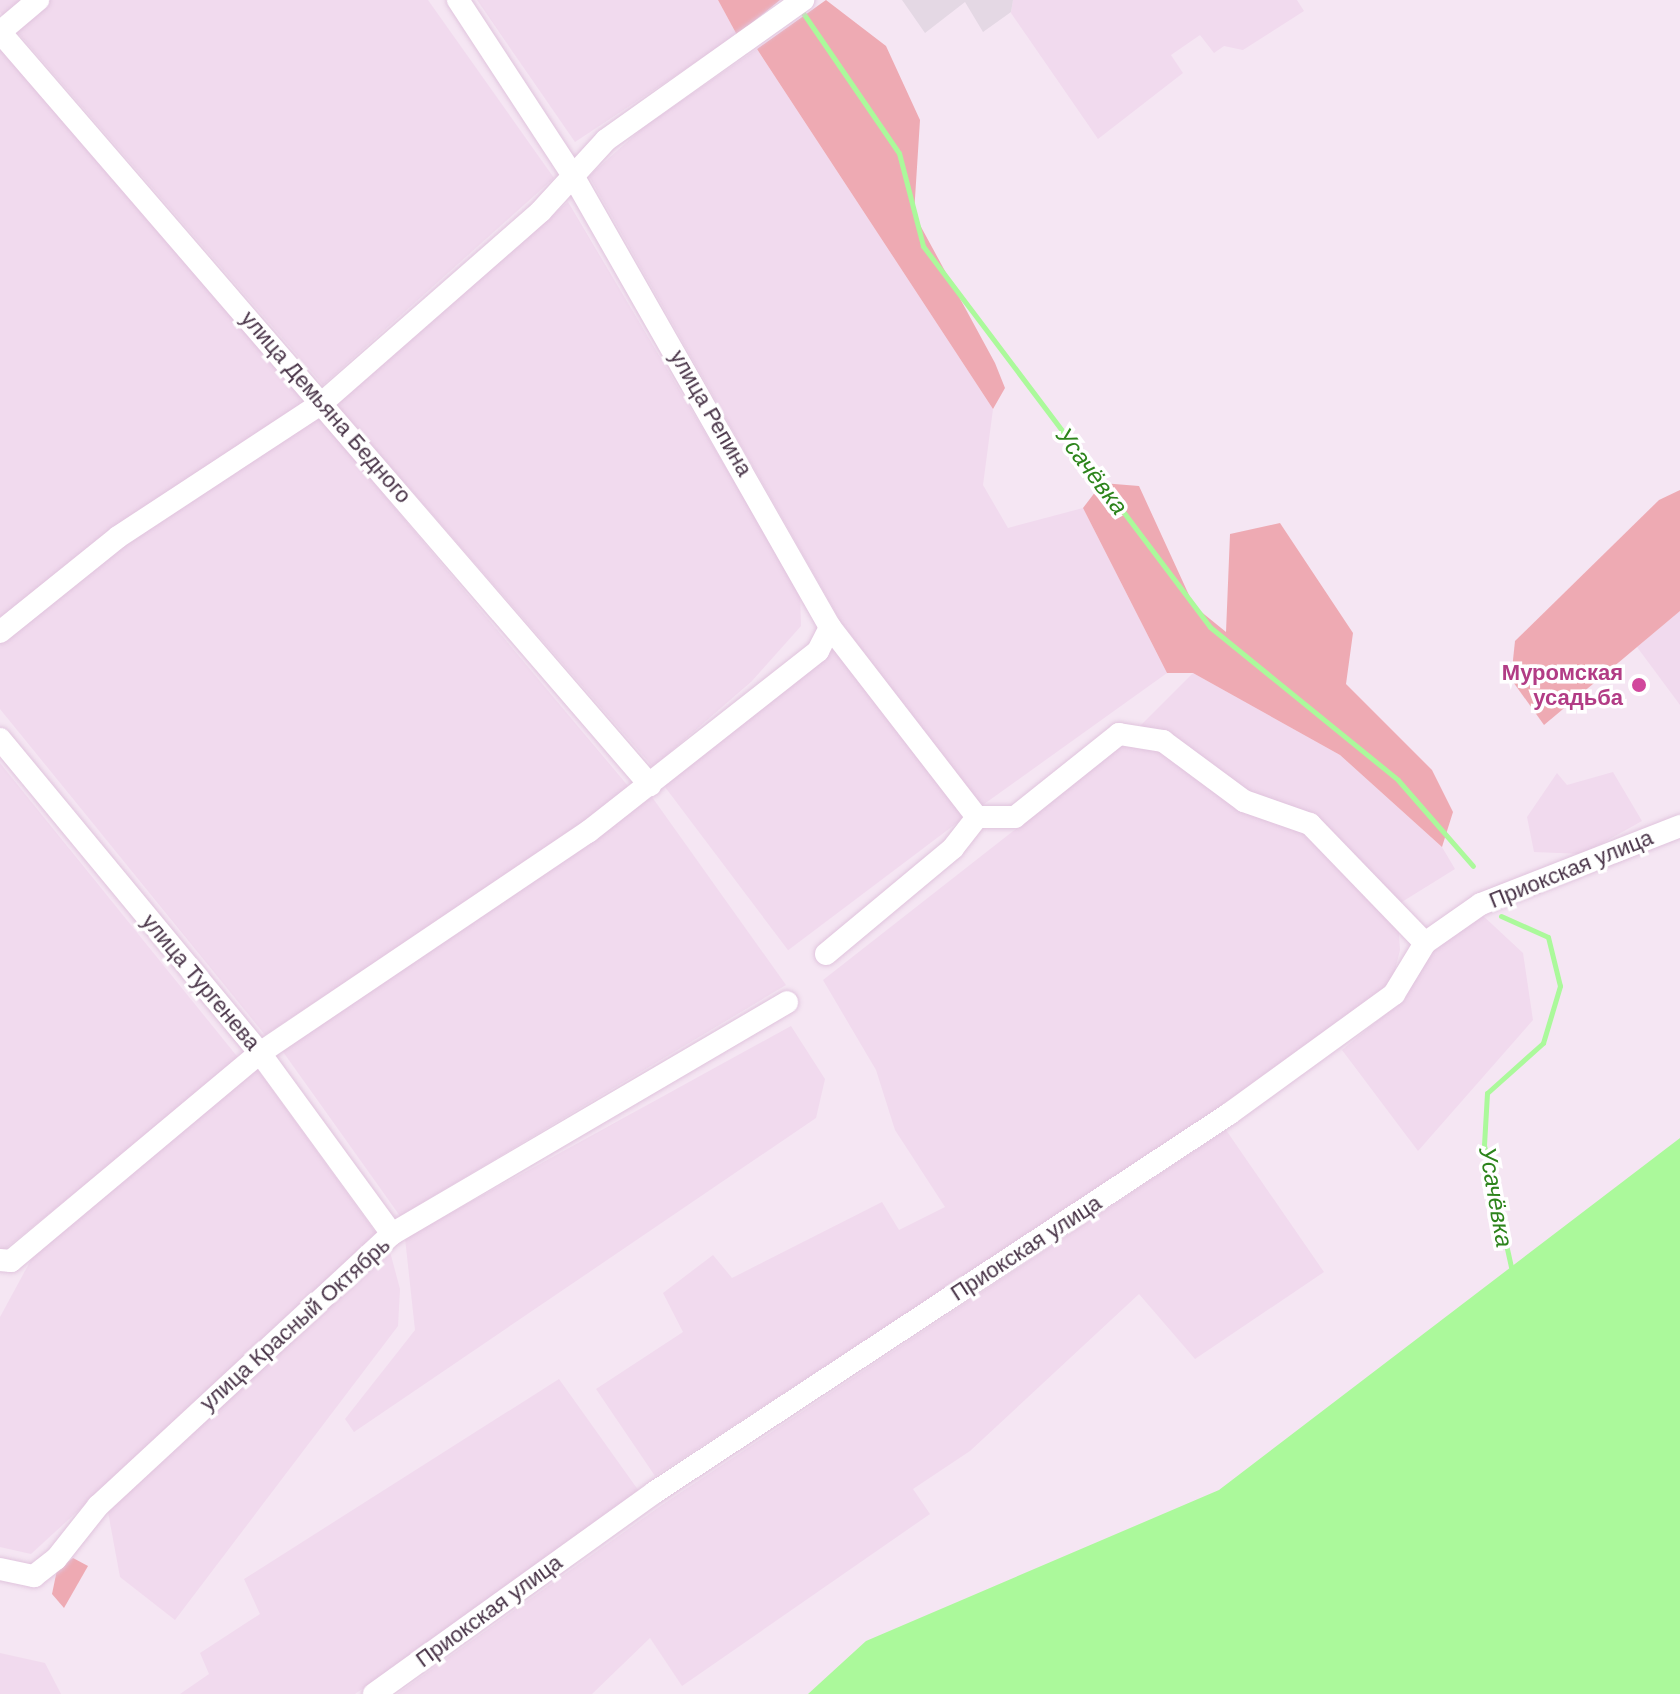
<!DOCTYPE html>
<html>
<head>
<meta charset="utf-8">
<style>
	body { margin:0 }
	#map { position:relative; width:1680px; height:1694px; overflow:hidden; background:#f5e6f3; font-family:Arial,sans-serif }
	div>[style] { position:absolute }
	.residential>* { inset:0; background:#f1daee; transform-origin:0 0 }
	.industrial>* { inset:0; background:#e4d8e4 }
	.green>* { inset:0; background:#eeaab3 }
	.water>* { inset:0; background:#abf99b }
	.stream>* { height:5px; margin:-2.5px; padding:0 2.5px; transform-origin:2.5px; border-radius:2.5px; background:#abf99b }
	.roads { filter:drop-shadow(0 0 2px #e0c4dd) drop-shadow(0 0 2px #e0c4dd) }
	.minor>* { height:22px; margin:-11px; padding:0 11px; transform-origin:11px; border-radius:11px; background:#fff }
	.dots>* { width:22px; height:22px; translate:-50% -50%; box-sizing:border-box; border:4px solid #fff; border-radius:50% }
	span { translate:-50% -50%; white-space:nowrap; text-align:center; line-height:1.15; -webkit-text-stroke:7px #fff; paint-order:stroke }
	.street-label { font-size:22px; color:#493448 }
	.hotel-label { font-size:22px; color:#b23c85; font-weight:700 }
	.right { translate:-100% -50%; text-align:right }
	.water-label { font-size:24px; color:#2c841b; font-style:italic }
</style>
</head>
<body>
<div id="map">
	<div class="residential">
		<div style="clip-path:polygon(0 0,428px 0,554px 178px,323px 385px,0 12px)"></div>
		<div style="clip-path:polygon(477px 0,718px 0,737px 35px,575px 142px)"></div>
		<div style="clip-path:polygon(1013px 0,1297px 0,1304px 11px,1243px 50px,1224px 46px,1214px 53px,1200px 35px,1171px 55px,1183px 73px,1098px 139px,1011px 13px)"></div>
		<div style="clip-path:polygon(0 45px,300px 389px,300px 406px,0 618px)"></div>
		<div style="clip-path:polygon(757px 49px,993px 409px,983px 485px,1008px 528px,1083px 508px,1167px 673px,980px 807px,841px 622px,589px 176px,645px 126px)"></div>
		<div style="clip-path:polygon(568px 202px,800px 593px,801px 626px,752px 681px,653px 767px,336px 404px)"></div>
		<div style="clip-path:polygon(316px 414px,628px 786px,588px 822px,265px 1035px,0 709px,0 642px,109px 554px)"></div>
		<div style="clip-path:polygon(1680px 611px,1680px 705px,1637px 647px)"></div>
		<div style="left:838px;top:646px;width:213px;height:223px;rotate:53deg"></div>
		<div style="clip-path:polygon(1193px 673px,1340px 755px,1442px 847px,1455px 869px,1397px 905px,1400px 950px,1391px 986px,1220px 1111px,655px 1476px,596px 1389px,683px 1332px,663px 1293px,713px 1255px,732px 1278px,882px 1202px,899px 1230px,945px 1207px,895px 1130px,876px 1070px,823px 980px,1114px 752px)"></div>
		<div style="clip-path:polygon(0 763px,240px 1060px,0 1253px)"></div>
		<div style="clip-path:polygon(1613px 772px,1642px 821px,1583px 854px,1534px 852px,1527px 817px,1557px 773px,1567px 785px)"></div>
		<div style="clip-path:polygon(652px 797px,786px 985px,400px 1216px,281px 1049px,476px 909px)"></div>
		<div style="clip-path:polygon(1480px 913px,1523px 953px,1533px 1020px,1418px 1151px,1342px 1050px,1406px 997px,1430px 949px)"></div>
		<div style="clip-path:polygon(791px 1026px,825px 1079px,816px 1118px,354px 1432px,345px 1419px,415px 1330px,405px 1238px)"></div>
		<div style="clip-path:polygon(255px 1066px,378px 1236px,31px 1554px,0 1547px,0 1317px,32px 1258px)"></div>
		<div style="clip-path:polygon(1226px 1130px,1324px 1272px,1195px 1359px,1139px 1294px,970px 1451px,913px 1489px,930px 1514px,682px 1686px,650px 1638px,592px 1694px,397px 1694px,662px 1505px)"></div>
		<div style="clip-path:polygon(389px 1248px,400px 1289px,398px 1326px,175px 1620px,120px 1577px,108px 1512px)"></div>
		<div style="clip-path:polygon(559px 1379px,641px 1494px,355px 1694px,180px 1694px,209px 1674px,200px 1653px,260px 1614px,244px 1579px)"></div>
		<div style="clip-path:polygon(0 1653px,45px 1663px,61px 1694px,0 1694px)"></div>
	</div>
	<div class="industrial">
		<div style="clip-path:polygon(902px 0,1013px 0,1011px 12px,983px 32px,965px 2px,925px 33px)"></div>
	</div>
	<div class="green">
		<div style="clip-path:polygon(718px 0,780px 0,737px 35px)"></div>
		<div style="clip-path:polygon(826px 0,886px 46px,920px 120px,914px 214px,995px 363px,1005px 388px,993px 409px,757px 49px)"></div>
		<div style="clip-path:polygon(1102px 483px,1139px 486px,1194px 606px,1226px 632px,1230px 534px,1280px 523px,1353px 633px,1346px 684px,1432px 770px,1453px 812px,1442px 847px,1340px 755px,1193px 673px,1167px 673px,1083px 508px)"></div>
		<div style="clip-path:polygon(1680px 490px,1680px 611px,1544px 725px,1511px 679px,1515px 641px,1659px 500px)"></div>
		<div style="clip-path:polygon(73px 1558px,88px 1566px,64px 1608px,52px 1594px,57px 1570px)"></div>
	</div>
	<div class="water">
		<div style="clip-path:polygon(1680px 1138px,1680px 1694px,808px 1694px,866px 1641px,1219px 1490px)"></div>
	</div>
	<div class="stream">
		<div style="left:801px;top:10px;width:173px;rotate:55.6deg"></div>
		<div style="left:899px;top:153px;width:96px;rotate:75.5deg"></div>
		<div style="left:923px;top:246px;width:477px;rotate:53deg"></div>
		<div style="left:1210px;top:627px;width:242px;rotate:39.1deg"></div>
		<div style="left:1398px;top:780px;width:114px;rotate:48.9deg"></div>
		<div style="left:1501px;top:916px;width:51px;rotate:24.1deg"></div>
		<div style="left:1548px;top:937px;width:50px;rotate:76.2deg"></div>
		<div style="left:1560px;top:986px;width:59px;rotate:106.6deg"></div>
		<div style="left:1543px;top:1043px;width:75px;rotate:138.2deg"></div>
		<div style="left:1487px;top:1093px;width:52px;rotate:93.3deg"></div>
		<div style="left:1484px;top:1145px;width:125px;rotate:77.5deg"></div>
	</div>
	<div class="roads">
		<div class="minor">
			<div style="left:458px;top:0;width:208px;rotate:56.8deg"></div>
			<div style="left:572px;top:174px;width:521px;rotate:60.34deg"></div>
			<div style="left:830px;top:627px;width:240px;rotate:52.3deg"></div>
			<div style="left:0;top:32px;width:995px;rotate:49.2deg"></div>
			<div style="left:0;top:32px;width:50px;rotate:-40.1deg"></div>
			<div style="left:0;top:632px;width:151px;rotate:-38.8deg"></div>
			<div style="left:118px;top:537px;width:244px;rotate:-33.3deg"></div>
			<div style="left:322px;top:403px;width:291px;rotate:-41.2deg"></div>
			<div style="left:541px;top:211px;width:96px;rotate:-47.5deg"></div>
			<div style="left:606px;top:140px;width:242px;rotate:-35.4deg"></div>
			<div style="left:0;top:739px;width:408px;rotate:50.4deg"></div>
			<div style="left:260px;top:1053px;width:224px;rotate:53.9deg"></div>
			<div style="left:826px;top:954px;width:165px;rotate:-39.8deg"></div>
			<div style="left:953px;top:848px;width:39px;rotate:-52deg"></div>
			<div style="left:977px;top:817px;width:38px"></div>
			<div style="left:1015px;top:817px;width:133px;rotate:-38.6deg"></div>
			<div style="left:1119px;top:734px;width:45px;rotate:9deg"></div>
			<div style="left:1163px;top:741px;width:101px;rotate:36.5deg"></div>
			<div style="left:1244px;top:801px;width:70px;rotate:19.2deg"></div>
			<div style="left:1310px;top:824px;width:165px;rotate:46deg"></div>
			<div style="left:0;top:1260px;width:11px;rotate:5deg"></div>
			<div style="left:11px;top:1261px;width:324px;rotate:-39.9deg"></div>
			<div style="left:260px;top:1053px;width:396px;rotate:-34deg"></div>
			<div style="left:588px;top:832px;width:293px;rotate:-38.2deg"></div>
			<div style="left:818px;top:651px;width:27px;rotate:-63deg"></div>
			<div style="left:0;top:1569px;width:35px;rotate:12deg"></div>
			<div style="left:34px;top:1576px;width:28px;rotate:-38deg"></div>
			<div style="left:56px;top:1559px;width:68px;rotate:-51.6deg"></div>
			<div style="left:98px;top:1506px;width:401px;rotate:-42.8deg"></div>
			<div style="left:392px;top:1234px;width:458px;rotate:-30.4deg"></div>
			<div style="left:374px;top:1694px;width:346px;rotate:-35.7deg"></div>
			<div style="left:655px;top:1492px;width:687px;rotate:-33.37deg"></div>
			<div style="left:1229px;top:1114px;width:204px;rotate:-36deg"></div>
			<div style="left:1394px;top:994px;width:60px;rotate:-58.7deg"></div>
			<div style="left:1425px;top:943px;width:68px;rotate:-34.9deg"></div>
			<div style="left:1481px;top:904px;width:214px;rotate:-21.4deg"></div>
		</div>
	</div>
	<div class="dots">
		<div style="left:1639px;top:685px;background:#d1479c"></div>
	</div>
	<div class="street-label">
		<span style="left:326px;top:407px;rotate:49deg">улица Демьяна Бедного</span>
		<span style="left:711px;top:413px;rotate:60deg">улица Репина</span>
		<span style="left:1571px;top:869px;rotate:-22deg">Приокская улица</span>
		<span style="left:201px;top:982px;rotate:50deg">улица Тургенева</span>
		<span style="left:1026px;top:1248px;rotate:-33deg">Приокская улица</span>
		<span style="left:295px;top:1324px;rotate:-42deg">улица Красный Октябрь</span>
		<span style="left:489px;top:1611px;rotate:-36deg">Приокская улица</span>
	</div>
	<div class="hotel-label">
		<span class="right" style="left:1623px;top:685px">Муромская<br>усадьба</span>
	</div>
	<div class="water-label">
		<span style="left:1092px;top:471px;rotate:53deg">Усачёвка</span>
		<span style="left:1496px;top:1197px;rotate:80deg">Усачёвка</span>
	</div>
</div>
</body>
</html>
